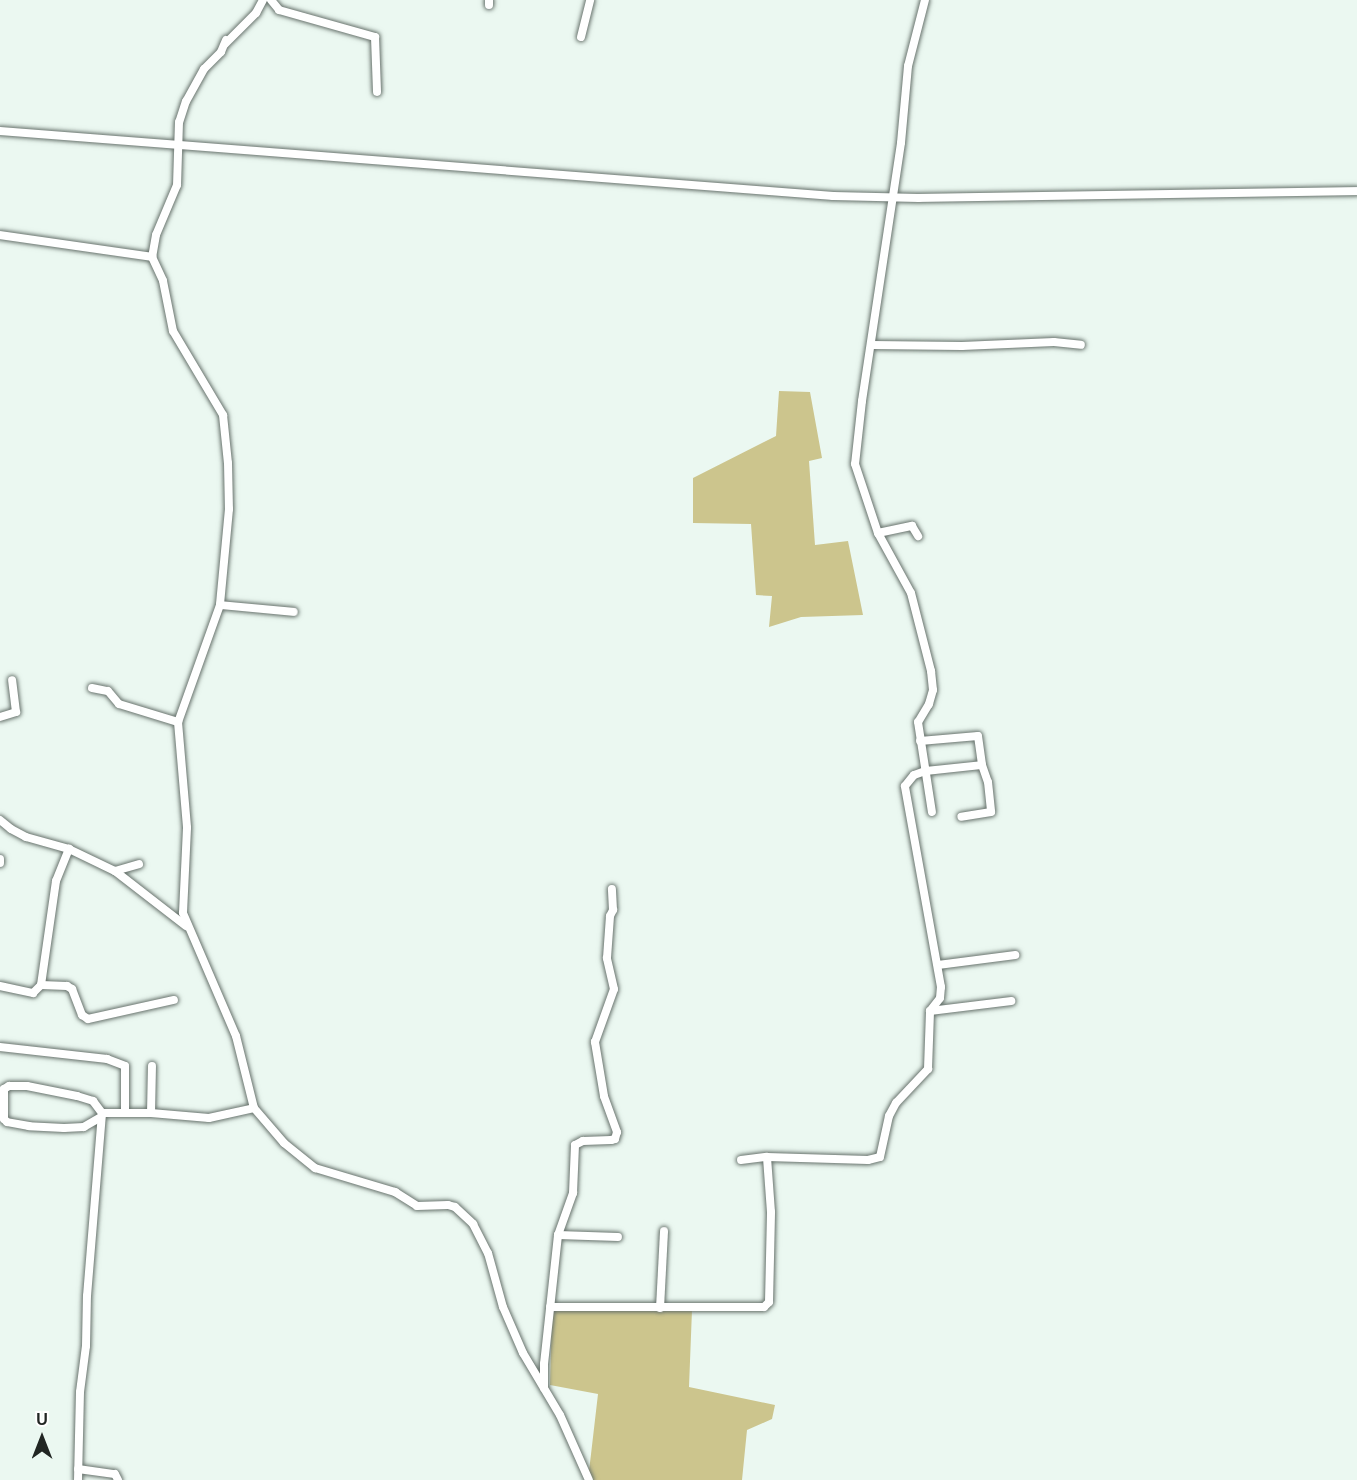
<!DOCTYPE html>
<html>
<head>
<meta charset="utf-8">
<style>
	body { margin:0 }
	#map { position:relative; width:1357px; height:1480px; overflow:hidden; background:#ebf8f1; font-family:Arial,sans-serif }
	div>[style] { position:absolute }
	.green>* { inset:0; background:#ccc58d }
	.roads { filter:drop-shadow(0 0 2px #68736d) drop-shadow(0 0 2px #68736d) }
	.street>* { height:8px; margin:-4px; padding:0 4px; transform-origin:4px; border-radius:4px; background:#fff }
	span { translate:-50% -50%; white-space:nowrap; text-align:center; line-height:1.15; -webkit-text-stroke:6px #fff; paint-order:stroke }
	.north { position:absolute; left:12px; top:1408px; width:60px; height:60px; -webkit-text-stroke:4px #fff; paint-order:stroke; rotate:0deg; font-size:16px; font-weight:700; line-height:24px; text-align:center; color:#212623 }
	.north::after { content:''; display:block; margin:auto; width:21px; height:27px; background:#212623; clip-path:polygon(50% 0,100% 100%,50% 72%,0 100%) }
</style>
</head>
<body>
<div id="map">
	<div class="green">
		<div style="clip-path:polygon(779px 391px,810px 392px,822px 458px,809px 461px,815px 545px,848px 541px,863px 615px,801px 617px,769px 627px,772px 596px,756px 595px,751px 524px,693px 523px,693px 478px,776px 436px)"></div>
		<div style="clip-path:polygon(552px 1310px,692px 1310px,689px 1387px,775px 1405px,772px 1419px,747px 1430px,742px 1480px,588px 1480px,598px 1394px,550px 1385px)"></div>
	</div>
	<div class="roads">
		<div class="street">
			<div style="left:271px;top:0;width:13px;rotate:51deg"></div>
			<div style="left:279px;top:10px;width:100px;rotate:15.7deg"></div>
			<div style="left:375px;top:37px;width:55px;rotate:87.9deg"></div>
			<div style="left:925px;top:0;width:68px;rotate:104.4deg"></div>
			<div style="left:908px;top:66px;width:77px;rotate:95.2deg"></div>
			<div style="left:901px;top:143px;width:261px;rotate:98.6deg"></div>
			<div style="left:862px;top:401px;width:63px;rotate:96.3deg"></div>
			<div style="left:855px;top:464px;width:73px;rotate:71.6deg"></div>
			<div style="left:878px;top:533px;width:68px;rotate:61.2deg"></div>
			<div style="left:911px;top:593px;width:81px;rotate:75.6deg"></div>
			<div style="left:931px;top:671px;width:19px;rotate:84deg"></div>
			<div style="left:933px;top:690px;width:15px;rotate:106deg"></div>
			<div style="left:929px;top:704px;width:21px;rotate:121deg"></div>
			<div style="left:918px;top:722px;width:91px;rotate:81.2deg"></div>
			<div style="left:489px;top:5px;width:5px;rotate:-90deg"></div>
			<div style="left:581px;top:37px;width:38px;rotate:-76deg"></div>
			<div style="left:226px;top:40px;width:13px;rotate:113deg"></div>
			<div style="left:221px;top:52px;width:24px;rotate:135deg"></div>
			<div style="left:204px;top:69px;width:37px;rotate:119deg"></div>
			<div style="left:186px;top:101px;width:22px;rotate:108deg"></div>
			<div style="left:179px;top:122px;width:63px;rotate:91.8deg"></div>
			<div style="left:177px;top:185px;width:54px;rotate:112.8deg"></div>
			<div style="left:156px;top:235px;width:22px;rotate:100deg"></div>
			<div style="left:152px;top:257px;width:26px;rotate:65deg"></div>
			<div style="left:163px;top:281px;width:51px;rotate:78.7deg"></div>
			<div style="left:173px;top:331px;width:98px;rotate:59.2deg"></div>
			<div style="left:223px;top:415px;width:48px;rotate:84.1deg"></div>
			<div style="left:228px;top:463px;width:46px;rotate:88.8deg"></div>
			<div style="left:229px;top:509px;width:96px;rotate:95.4deg"></div>
			<div style="left:220px;top:605px;width:124px;rotate:109.7deg"></div>
			<div style="left:178px;top:722px;width:106px;rotate:85.1deg"></div>
			<div style="left:187px;top:828px;width:85px;rotate:92.7deg"></div>
			<div style="left:183px;top:913px;width:134px;rotate:66.7deg"></div>
			<div style="left:236px;top:1036px;width:74px;rotate:76deg"></div>
			<div style="left:254px;top:1108px;width:46px;rotate:49.4deg"></div>
			<div style="left:284px;top:1143px;width:40px;rotate:39deg"></div>
			<div style="left:315px;top:1168px;width:84px;rotate:16.7deg"></div>
			<div style="left:395px;top:1192px;width:26px;rotate:32deg"></div>
			<div style="left:417px;top:1206px;width:31px;rotate:-2deg"></div>
			<div style="left:448px;top:1205px;width:7px;rotate:16deg"></div>
			<div style="left:455px;top:1207px;width:25px;rotate:43deg"></div>
			<div style="left:473px;top:1224px;width:33px;rotate:63deg"></div>
			<div style="left:488px;top:1253px;width:56px;rotate:74.5deg"></div>
			<div style="left:503px;top:1307px;width:50px;rotate:66.5deg"></div>
			<div style="left:523px;top:1353px;width:72px;rotate:59.2deg"></div>
			<div style="left:560px;top:1415px;width:71px;rotate:66deg"></div>
			<div style="left:225px;top:44px;width:44px;rotate:-45deg"></div>
			<div style="left:256px;top:13px;width:15px;rotate:-62deg"></div>
			<div style="left:0;top:131px;width:836px;rotate:4.46deg"></div>
			<div style="left:833px;top:196px;width:86px;rotate:1.3deg"></div>
			<div style="left:919px;top:198px;width:438px;rotate:-0.9deg"></div>
			<div style="left:0;top:235px;width:154px;rotate:8.2deg"></div>
			<div style="left:872px;top:345px;width:90px;rotate:0.6deg"></div>
			<div style="left:962px;top:346px;width:92px;rotate:-2.5deg"></div>
			<div style="left:1054px;top:342px;width:27px;rotate:6deg"></div>
			<div style="left:878px;top:533px;width:35px;rotate:-12deg"></div>
			<div style="left:912px;top:526px;width:12px;rotate:59deg"></div>
			<div style="left:220px;top:605px;width:74px;rotate:5.4deg"></div>
			<div style="left:92px;top:688px;width:16px;rotate:11deg"></div>
			<div style="left:108px;top:691px;width:17px;rotate:50deg"></div>
			<div style="left:119px;top:704px;width:62px;rotate:17deg"></div>
			<div style="left:0;top:717px;width:17px;rotate:-17deg"></div>
			<div style="left:16px;top:712px;width:32px;rotate:-97deg"></div>
			<div style="left:920px;top:741px;width:58px;rotate:-4.9deg"></div>
			<div style="left:978px;top:736px;width:29px;rotate:82deg"></div>
			<div style="left:982px;top:765px;width:18px;rotate:71deg"></div>
			<div style="left:988px;top:782px;width:30px;rotate:84deg"></div>
			<div style="left:991px;top:812px;width:30px;rotate:171deg"></div>
			<div style="left:0;top:820px;width:14px;rotate:39deg"></div>
			<div style="left:11px;top:829px;width:17px;rotate:28deg"></div>
			<div style="left:26px;top:837px;width:45px;rotate:15.6deg"></div>
			<div style="left:69px;top:849px;width:51px;rotate:25.6deg"></div>
			<div style="left:115px;top:871px;width:90px;rotate:37.8deg"></div>
			<div style="left:0;top:859px;width:4px;rotate:90deg"></div>
			<div style="left:115px;top:871px;width:25px;rotate:-16deg"></div>
			<div style="left:938px;top:965px;width:78px;rotate:-7.4deg"></div>
			<div style="left:41px;top:985px;width:105px;rotate:-81.8deg"></div>
			<div style="left:56px;top:881px;width:35px;rotate:-68deg"></div>
			<div style="left:0;top:986px;width:34px;rotate:12deg"></div>
			<div style="left:33px;top:993px;width:11px;rotate:-45deg"></div>
			<div style="left:41px;top:985px;width:26px;rotate:2deg"></div>
			<div style="left:67px;top:986px;width:6px;rotate:31deg"></div>
			<div style="left:72px;top:989px;width:28px;rotate:69deg"></div>
			<div style="left:82px;top:1015px;width:7px;rotate:34deg"></div>
			<div style="left:88px;top:1019px;width:88px;rotate:-12.5deg"></div>
			<div style="left:930px;top:1011px;width:82px;rotate:-7deg"></div>
			<div style="left:0;top:1047px;width:108px;rotate:6.4deg"></div>
			<div style="left:107px;top:1059px;width:19px;rotate:21deg"></div>
			<div style="left:125px;top:1066px;width:47px;rotate:90deg"></div>
			<div style="left:151px;top:1113px;width:47px;rotate:-88.8deg"></div>
			<div style="left:101px;top:1117px;width:20px;rotate:150deg"></div>
			<div style="left:84px;top:1127px;width:20px;rotate:177deg"></div>
			<div style="left:64px;top:1128px;width:35px;rotate:-177deg"></div>
			<div style="left:29px;top:1126px;width:22px;rotate:-170deg"></div>
			<div style="left:7px;top:1122px;width:4px;rotate:-135deg"></div>
			<div style="left:4px;top:1119px;width:30px;rotate:-90deg"></div>
			<div style="left:4px;top:1089px;width:6px;rotate:-31deg"></div>
			<div style="left:9px;top:1086px;width:18px"></div>
			<div style="left:27px;top:1086px;width:51px;rotate:11.3deg"></div>
			<div style="left:77px;top:1096px;width:17px;rotate:17deg"></div>
			<div style="left:93px;top:1101px;width:15px;rotate:53deg"></div>
			<div style="left:741px;top:1160px;width:26px;rotate:-7deg"></div>
			<div style="left:767px;top:1157px;width:101px;rotate:1.7deg"></div>
			<div style="left:868px;top:1160px;width:12px;rotate:-14deg"></div>
			<div style="left:880px;top:1157px;width:42px;rotate:-77.6deg"></div>
			<div style="left:889px;top:1116px;width:15px;rotate:-62deg"></div>
			<div style="left:896px;top:1103px;width:47px;rotate:-46.7deg"></div>
			<div style="left:928px;top:1069px;width:58px;rotate:-88deg"></div>
			<div style="left:930px;top:1011px;width:16px;rotate:-52deg"></div>
			<div style="left:940px;top:998px;width:11px;rotate:-85deg"></div>
			<div style="left:941px;top:987px;width:204px;rotate:-100.2deg"></div>
			<div style="left:905px;top:786px;width:14px;rotate:-51deg"></div>
			<div style="left:914px;top:775px;width:12px;rotate:-20deg"></div>
			<div style="left:925px;top:771px;width:57px;rotate:-6deg"></div>
			<div style="left:558px;top:1235px;width:60px;rotate:1.9deg"></div>
			<div style="left:550px;top:1307px;width:214px"></div>
			<div style="left:764px;top:1307px;width:7px;rotate:-45deg"></div>
			<div style="left:769px;top:1302px;width:90px;rotate:-88.7deg"></div>
			<div style="left:771px;top:1212px;width:55px;rotate:-94.2deg"></div>
			<div style="left:660px;top:1308px;width:77px;rotate:-87deg"></div>
			<div style="left:544px;top:1388px;width:24px;rotate:-90deg"></div>
			<div style="left:544px;top:1364px;width:130px;rotate:-83.8deg"></div>
			<div style="left:558px;top:1235px;width:45px;rotate:-70.3deg"></div>
			<div style="left:573px;top:1193px;width:48px;rotate:-87.6deg"></div>
			<div style="left:575px;top:1145px;width:9px;rotate:-27deg"></div>
			<div style="left:583px;top:1141px;width:28px;rotate:-2deg"></div>
			<div style="left:611px;top:1140px;width:4px;rotate:-14deg"></div>
			<div style="left:615px;top:1139px;width:7px;rotate:-74deg"></div>
			<div style="left:617px;top:1132px;width:38px;rotate:-110deg"></div>
			<div style="left:604px;top:1096px;width:55px;rotate:-99.5deg"></div>
			<div style="left:595px;top:1042px;width:56px;rotate:-70.3deg"></div>
			<div style="left:614px;top:989px;width:32px;rotate:-103deg"></div>
			<div style="left:607px;top:958px;width:42px;rotate:-85.9deg"></div>
			<div style="left:610px;top:916px;width:7px;rotate:-63deg"></div>
			<div style="left:613px;top:910px;width:21px;rotate:-93deg"></div>
			<div style="left:78px;top:1469px;width:37px;rotate:8deg"></div>
			<div style="left:115px;top:1474px;width:7px;rotate:63deg"></div>
			<div style="left:78px;top:1480px;width:88px;rotate:-88.7deg"></div>
			<div style="left:80px;top:1392px;width:46px;rotate:-82.6deg"></div>
			<div style="left:86px;top:1346px;width:50px;rotate:-88.9deg"></div>
			<div style="left:87px;top:1296px;width:184px;rotate:-85.3deg"></div>
			<div style="left:102px;top:1113px;width:49px"></div>
			<div style="left:151px;top:1113px;width:58px;rotate:4.9deg"></div>
			<div style="left:209px;top:1118px;width:46px;rotate:-12.5deg"></div>
		</div>
	</div>
	<div class="north">U</div>
</div>
</body>
</html>
